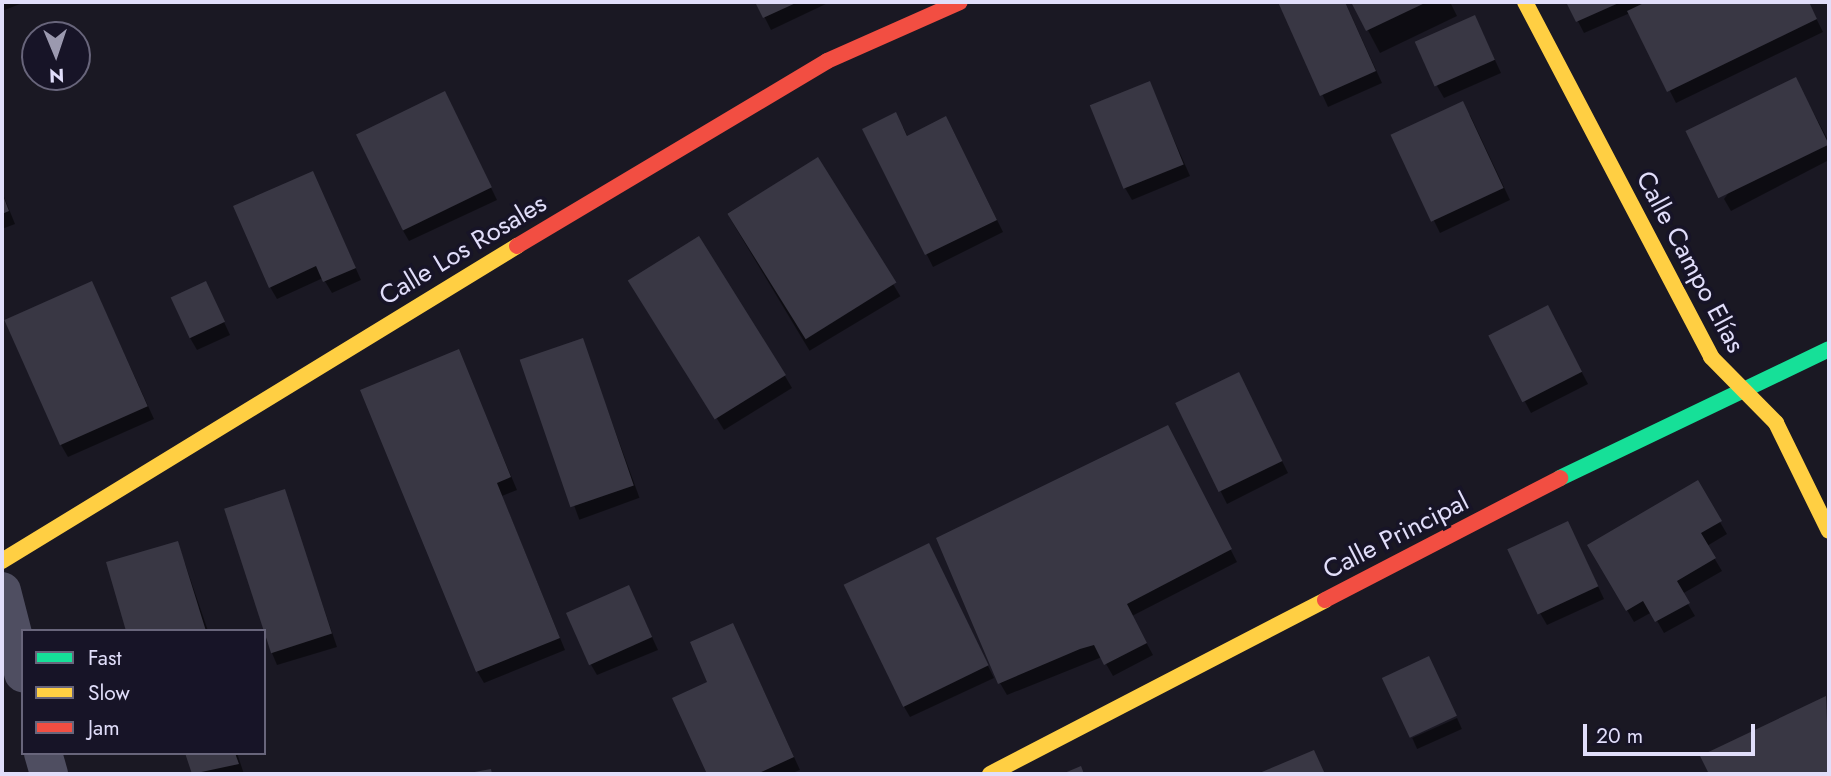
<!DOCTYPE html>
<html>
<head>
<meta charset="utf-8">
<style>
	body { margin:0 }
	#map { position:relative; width:1831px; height:776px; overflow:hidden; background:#1a1823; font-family:Jost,sans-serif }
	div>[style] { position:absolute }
	.shadow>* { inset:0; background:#0007; transform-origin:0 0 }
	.building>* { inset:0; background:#393744; transform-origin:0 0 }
	.street>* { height:38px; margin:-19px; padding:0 19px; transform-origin:19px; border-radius:19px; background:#4f4e61 }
	.fast>* { height:16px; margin:-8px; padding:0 8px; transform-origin:8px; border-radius:8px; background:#16e098 }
	.slow>* { height:16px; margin:-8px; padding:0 8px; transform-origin:8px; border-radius:8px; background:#ffcf43 }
	.jam>* { height:16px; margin:-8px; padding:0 8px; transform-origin:8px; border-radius:8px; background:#f24e42 }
	span { translate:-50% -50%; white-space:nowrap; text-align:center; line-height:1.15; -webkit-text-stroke:7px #171427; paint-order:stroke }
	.street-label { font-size:26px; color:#e1defa }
	.frame { position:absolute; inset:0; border:4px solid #e1defa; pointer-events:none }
	.legend { position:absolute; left:21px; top:629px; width:245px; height:126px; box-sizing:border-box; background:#171427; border:2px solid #68657b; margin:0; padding:9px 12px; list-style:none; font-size:21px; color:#e1defa }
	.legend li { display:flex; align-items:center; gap:14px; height:35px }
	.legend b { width:35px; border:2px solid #68657b }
	.north { position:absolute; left:21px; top:21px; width:70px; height:70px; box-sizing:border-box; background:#171427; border:2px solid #68657b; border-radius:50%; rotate:178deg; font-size:19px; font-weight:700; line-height:28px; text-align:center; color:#e1defa }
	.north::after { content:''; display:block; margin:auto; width:24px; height:32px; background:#9b99af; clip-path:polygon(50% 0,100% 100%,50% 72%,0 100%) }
	.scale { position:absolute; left:1583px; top:724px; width:172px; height:32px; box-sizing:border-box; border:4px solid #e1defa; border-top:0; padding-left:9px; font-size:21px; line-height:24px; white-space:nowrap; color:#e1defa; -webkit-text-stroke:5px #171427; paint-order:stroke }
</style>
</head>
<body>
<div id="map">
	<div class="shadow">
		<div style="clip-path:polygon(2px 2px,20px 2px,20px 4px,2px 11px)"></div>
		<div style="clip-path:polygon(757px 2px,830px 2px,771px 30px)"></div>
		<div style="clip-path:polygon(1280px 2px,1345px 2px,1382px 83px,1328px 107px)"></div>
		<div style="clip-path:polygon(1353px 2px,1450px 2px,1457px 16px,1380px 53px)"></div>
		<div style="clip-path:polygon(1568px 2px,1808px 2px,1823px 32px,1676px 103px,1630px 13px,1584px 33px)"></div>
		<div style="clip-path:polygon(1481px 30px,1501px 73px,1444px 98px,1437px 86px)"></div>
		<div style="clip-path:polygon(1149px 83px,1190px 176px,1132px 200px,1125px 188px)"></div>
		<div style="clip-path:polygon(1802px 91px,1829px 142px,1829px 160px,1731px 211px,1724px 199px)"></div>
		<div style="clip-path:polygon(451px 105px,497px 200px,409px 241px,402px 229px)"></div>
		<div style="clip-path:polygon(1470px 115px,1510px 200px,1440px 233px,1393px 137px)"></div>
		<div style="clip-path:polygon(903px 127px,908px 137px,953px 131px,1003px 232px,933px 267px,864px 129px)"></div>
		<div style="left:818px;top:159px;width:160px;height:106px;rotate:59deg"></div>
		<div style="clip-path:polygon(319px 186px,361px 280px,332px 293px,323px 278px,277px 299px,270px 287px)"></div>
		<div style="clip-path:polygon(2px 192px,15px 224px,2px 229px)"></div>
		<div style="clip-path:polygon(638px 292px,785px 376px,792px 388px,724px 430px)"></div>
		<div style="clip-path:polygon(98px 296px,154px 419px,68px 457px,61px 445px)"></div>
		<div style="clip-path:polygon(212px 296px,230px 335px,197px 350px,190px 338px)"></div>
		<div style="clip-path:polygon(1554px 320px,1588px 384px,1531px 413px,1491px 337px)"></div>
		<div style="left:582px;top:340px;width:168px;height:64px;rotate:70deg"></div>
		<div style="clip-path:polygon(458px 351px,517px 490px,502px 496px,565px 650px,484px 683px,477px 671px)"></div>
		<div style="clip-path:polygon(1245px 387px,1288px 473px,1227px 504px,1177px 404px)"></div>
		<div style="clip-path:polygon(1174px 439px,1237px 562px,1132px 616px,1153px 655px,1113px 676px,1102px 657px,1007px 695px,1000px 683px)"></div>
		<div style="clip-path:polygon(1697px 483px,1727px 534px,1707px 546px,1722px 571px,1682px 594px,1695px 616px,1664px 633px,1652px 612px,1634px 622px,1589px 545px)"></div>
		<div style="clip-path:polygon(284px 491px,337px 647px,277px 665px,264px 634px)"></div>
		<div style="clip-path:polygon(1574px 535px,1604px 599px,1547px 625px,1540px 613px)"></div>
		<div style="clip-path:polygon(178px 543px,208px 631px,128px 631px)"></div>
		<div style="clip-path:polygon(935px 558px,994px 678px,910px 717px,903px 705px)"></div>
		<div style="clip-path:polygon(629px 587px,658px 650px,597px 675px,590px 663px)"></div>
		<div style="clip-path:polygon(739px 637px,800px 770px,790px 774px,709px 774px,674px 699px,710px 682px)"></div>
		<div style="clip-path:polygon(1825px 698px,1829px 774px,1711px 774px,1702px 757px)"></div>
		<div style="left:1457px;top:718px;width:12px;height:49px;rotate:66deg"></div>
		<div style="clip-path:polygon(186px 753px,237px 753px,244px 774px,194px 774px)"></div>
	</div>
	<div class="building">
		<div style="clip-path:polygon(755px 2px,798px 2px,763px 18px)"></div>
		<div style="clip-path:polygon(1278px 2px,1345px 2px,1376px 71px,1320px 96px)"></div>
		<div style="clip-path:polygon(1351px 2px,1427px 2px,1366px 31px)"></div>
		<div style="clip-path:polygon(1566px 2px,1621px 2px,1576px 22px)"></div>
		<div style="clip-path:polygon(1646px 2px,1809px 2px,1817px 19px,1667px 92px,1627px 11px)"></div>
		<div style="left:1475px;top:15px;width:49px;height:66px;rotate:66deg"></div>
		<div style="left:1796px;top:77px;width:75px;height:123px;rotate:64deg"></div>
		<div style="left:1150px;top:81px;width:90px;height:65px;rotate:68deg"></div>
		<div style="left:445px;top:91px;width:107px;height:99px;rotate:64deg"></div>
		<div style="left:1463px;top:101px;width:96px;height:80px;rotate:65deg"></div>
		<div style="clip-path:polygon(896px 112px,907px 136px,946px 116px,997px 220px,925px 255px,862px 129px)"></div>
		<div style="left:818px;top:157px;width:148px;height:107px;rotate:58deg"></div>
		<div style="clip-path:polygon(313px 171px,356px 268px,323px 282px,316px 266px,269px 288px,233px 206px)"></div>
		<div style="clip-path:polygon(2px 193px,9px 211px,2px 214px)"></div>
		<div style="left:699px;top:236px;width:164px;height:84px;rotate:58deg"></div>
		<div style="left:92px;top:281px;width:137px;height:96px;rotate:66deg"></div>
		<div style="left:206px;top:281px;width:45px;height:39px;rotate:65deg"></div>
		<div style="left:1548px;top:305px;width:75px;height:67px;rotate:63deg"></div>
		<div style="left:583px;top:338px;width:156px;height:67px;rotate:71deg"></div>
		<div style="clip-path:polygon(459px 349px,511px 477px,497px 483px,560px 638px,476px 672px,360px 390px)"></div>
		<div style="left:1239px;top:372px;width:99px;height:71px;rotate:64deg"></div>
		<div style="clip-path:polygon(1168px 425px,1232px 549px,1127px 604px,1147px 643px,1104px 665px,1094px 645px,1080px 649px,998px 684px,936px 538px)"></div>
		<div style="clip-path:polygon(1698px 480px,1722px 521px,1701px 533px,1716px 558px,1677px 581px,1690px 603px,1655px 622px,1643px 601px,1626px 611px,1587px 545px)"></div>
		<div style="left:285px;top:489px;width:152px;height:64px;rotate:72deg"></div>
		<div style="left:1568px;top:521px;width:72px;height:67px;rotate:65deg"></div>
		<div style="clip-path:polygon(178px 541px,206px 631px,126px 631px,106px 562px)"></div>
		<div style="left:929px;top:543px;width:136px;height:95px;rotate:64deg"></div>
		<div style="left:629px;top:585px;width:57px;height:69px;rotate:66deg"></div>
		<div style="clip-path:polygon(733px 623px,794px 757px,757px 774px,707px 774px,672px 698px,707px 682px,690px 642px)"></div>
		<div style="left:1429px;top:656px;width:66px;height:52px;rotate:65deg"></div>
		<div style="clip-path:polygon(1826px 696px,1829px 774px,1709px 774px,1700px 756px)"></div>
		<div style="clip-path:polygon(1314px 750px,1325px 774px,1257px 774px)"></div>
		<div style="clip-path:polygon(185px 753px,235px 753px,239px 764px,192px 774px)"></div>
		<div style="clip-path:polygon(1081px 766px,1084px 774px,1062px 774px)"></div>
		<div style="clip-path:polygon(491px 769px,492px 774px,469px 774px,469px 773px)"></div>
	</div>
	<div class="street">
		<div style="left:2px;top:591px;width:85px;rotate:75.6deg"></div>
		<div style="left:43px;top:753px;width:22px;rotate:74deg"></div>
	</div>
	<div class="fast">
		<div style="left:1560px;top:478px;width:298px;rotate:-25.6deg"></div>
	</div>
	<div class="slow">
		<div style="left:1525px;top:2px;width:401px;rotate:62.3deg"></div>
		<div style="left:1711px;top:357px;width:93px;rotate:45.4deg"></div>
		<div style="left:1776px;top:423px;width:120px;rotate:63.9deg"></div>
		<div style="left:2px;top:561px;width:604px;rotate:-31.45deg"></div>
		<div style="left:990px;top:774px;width:377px;rotate:-27.4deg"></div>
	</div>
	<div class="jam">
		<div style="left:517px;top:246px;width:361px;rotate:-30.8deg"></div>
		<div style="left:827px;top:61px;width:145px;rotate:-23.9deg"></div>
		<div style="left:1325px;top:600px;width:265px;rotate:-27.4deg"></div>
	</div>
	<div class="street-label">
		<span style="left:463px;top:250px;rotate:-31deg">Calle Los Rosales</span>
		<span style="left:1690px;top:262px;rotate:62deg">Calle Campo Elías</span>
		<span style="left:1396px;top:536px;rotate:-27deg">Calle Principal</span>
	</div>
	<div class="frame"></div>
	<ul class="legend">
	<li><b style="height:9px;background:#16e098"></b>Fast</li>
	<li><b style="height:9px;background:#ffcf43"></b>Slow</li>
	<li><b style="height:9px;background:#f24e42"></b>Jam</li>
	</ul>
	<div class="north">N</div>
	<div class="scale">20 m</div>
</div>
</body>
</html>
